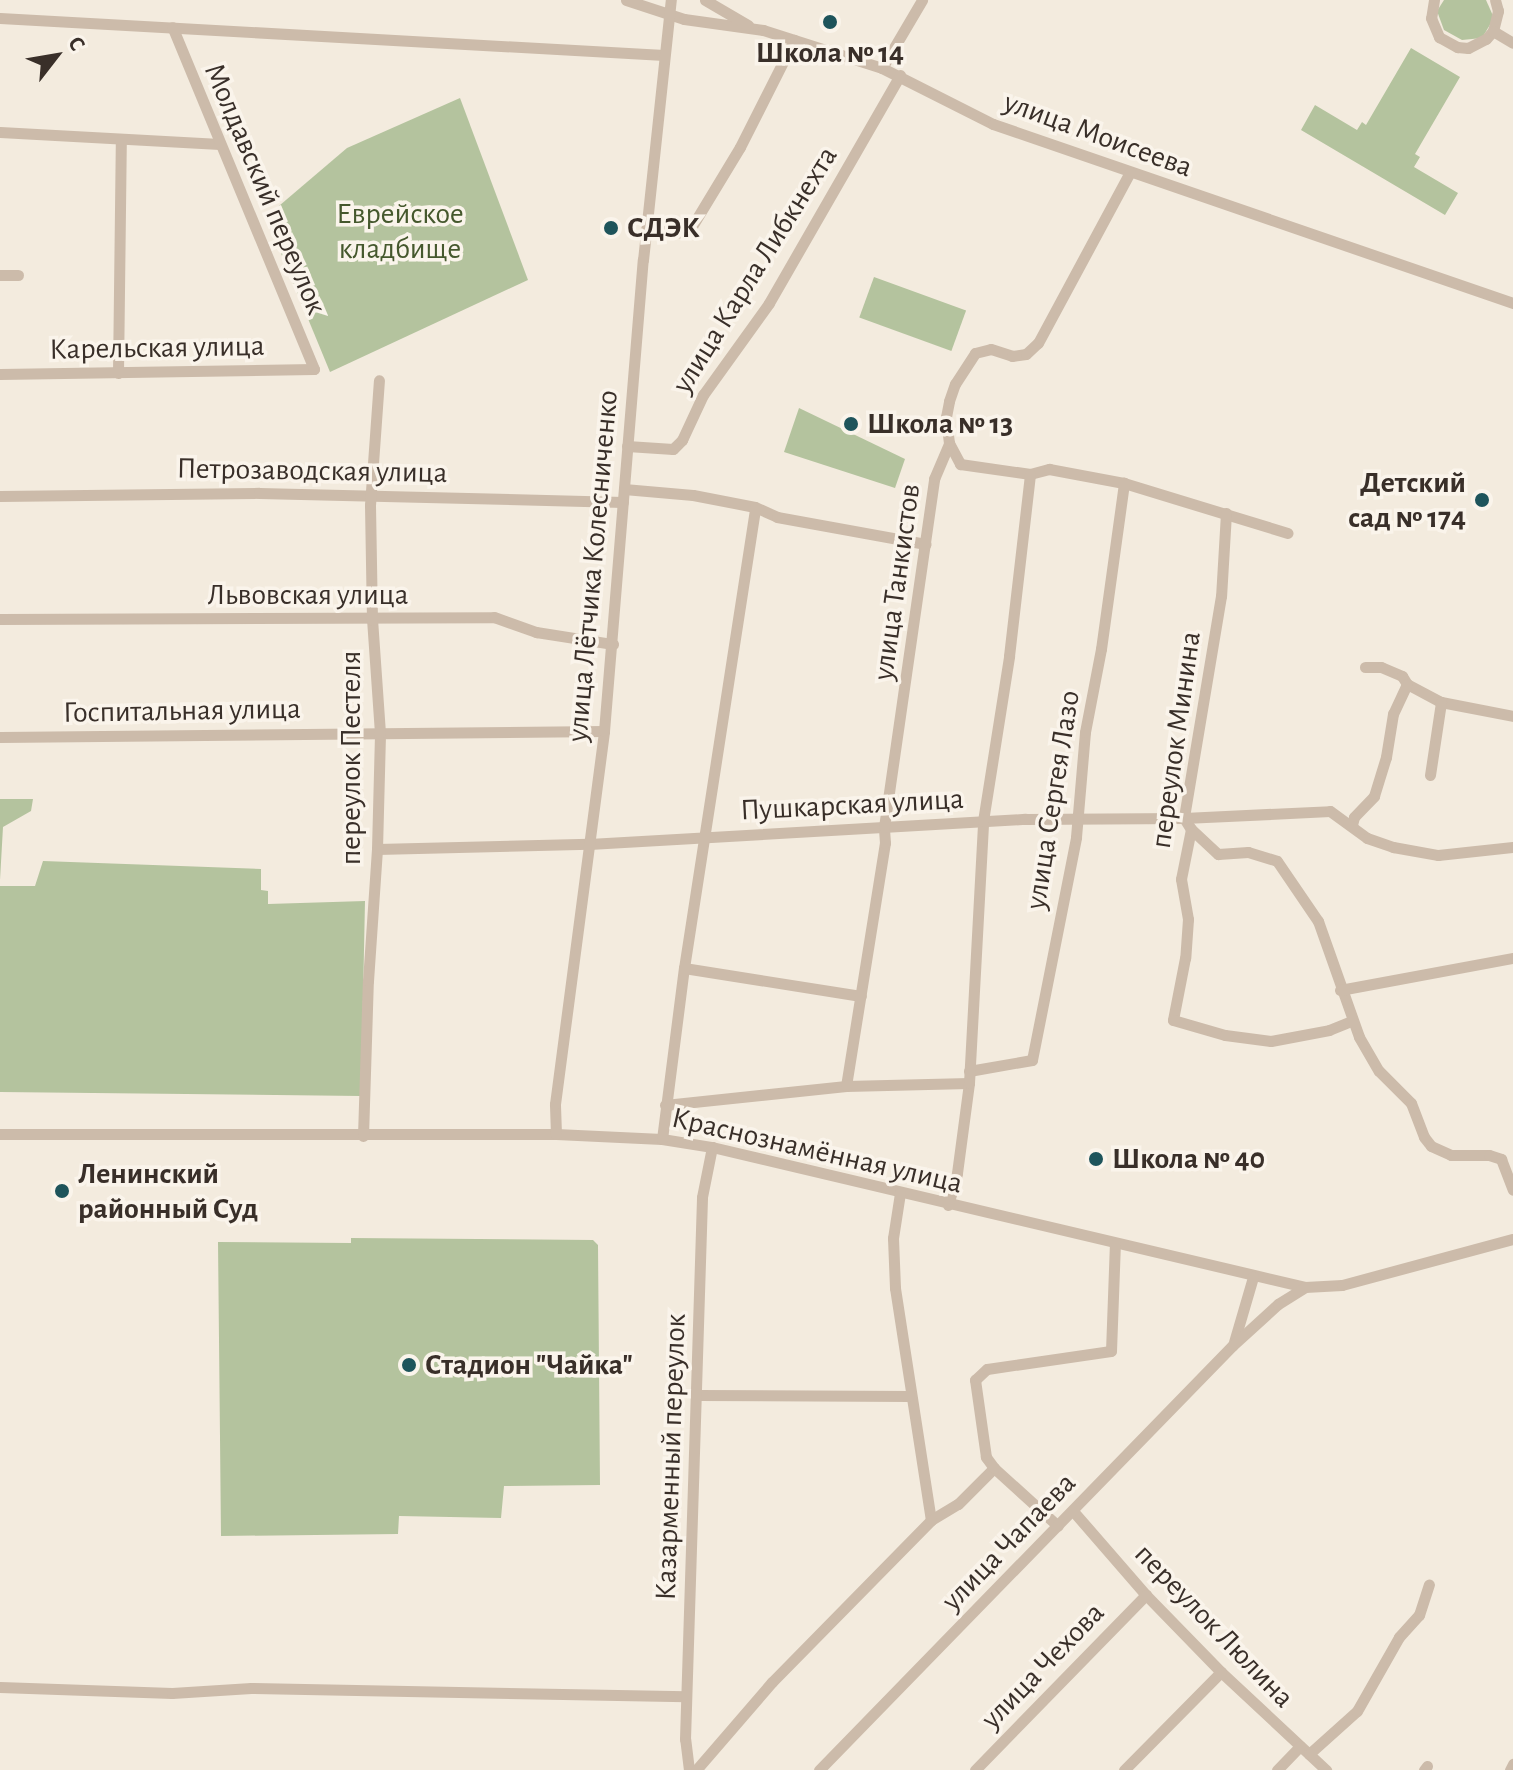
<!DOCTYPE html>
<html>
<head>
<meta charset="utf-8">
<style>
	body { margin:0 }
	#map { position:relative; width:1513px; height:1770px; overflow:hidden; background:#f3ebde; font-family:"Alegreya Sans",sans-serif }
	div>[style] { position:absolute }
	.green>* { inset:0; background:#b4c39e; transform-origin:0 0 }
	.minor>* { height:11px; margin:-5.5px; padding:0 5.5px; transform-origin:5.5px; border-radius:5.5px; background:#cba }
	.dots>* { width:22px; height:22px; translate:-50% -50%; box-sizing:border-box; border:4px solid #faf4eb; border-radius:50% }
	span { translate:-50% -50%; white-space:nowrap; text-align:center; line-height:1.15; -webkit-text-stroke:7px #faf4eb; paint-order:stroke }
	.poi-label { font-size:30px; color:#392f29; font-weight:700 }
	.left { translate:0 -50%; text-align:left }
	.right { translate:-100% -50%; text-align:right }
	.street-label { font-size:30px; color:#392f29 }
	.park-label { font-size:30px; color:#45582d }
	.north { position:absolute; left:16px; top:16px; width:80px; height:80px; -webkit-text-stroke:6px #faf4eb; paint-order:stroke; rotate:59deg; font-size:22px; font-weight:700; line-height:32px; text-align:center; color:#392f29 }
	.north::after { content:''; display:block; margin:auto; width:28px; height:36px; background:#392f29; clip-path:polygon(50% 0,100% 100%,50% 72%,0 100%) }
</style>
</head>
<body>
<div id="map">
	<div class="green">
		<div style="clip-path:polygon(1444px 0,1486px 0,1494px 18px,1482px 38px,1462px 40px,1444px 30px,1437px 11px)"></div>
		<div style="clip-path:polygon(1411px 48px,1460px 77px,1415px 154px,1420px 157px,1414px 167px,1458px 193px,1445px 215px,1301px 130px,1315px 105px,1357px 130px,1362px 122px,1366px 125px)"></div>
		<div style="clip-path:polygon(460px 98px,528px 280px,330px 372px,266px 217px,347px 148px)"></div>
		<div style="left:874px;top:277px;width:98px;height:43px;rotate:20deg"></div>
		<div style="clip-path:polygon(799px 408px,905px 459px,895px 488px,784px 452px)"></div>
		<div style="clip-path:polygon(0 799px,33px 799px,31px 811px,3px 827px,0 880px)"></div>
		<div style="clip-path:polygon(43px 861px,261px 869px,261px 890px,268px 891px,268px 904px,365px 901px,361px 1096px,0 1092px,0 886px,35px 886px)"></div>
		<div style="clip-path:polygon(351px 1238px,593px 1240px,598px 1245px,600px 1485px,504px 1486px,501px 1518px,399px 1516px,398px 1534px,221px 1536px,218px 1242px,351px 1243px)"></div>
	</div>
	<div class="minor">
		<div style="left:626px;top:0;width:61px;rotate:18.1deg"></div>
		<div style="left:684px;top:19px;width:80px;rotate:7.9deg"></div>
		<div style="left:763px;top:30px;width:125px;rotate:17.7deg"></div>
		<div style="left:882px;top:68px;width:124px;rotate:26.8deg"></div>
		<div style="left:993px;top:124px;width:550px;rotate:19deg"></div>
		<div style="left:705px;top:0;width:50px;rotate:30.2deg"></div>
		<div style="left:1434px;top:0;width:18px;rotate:99deg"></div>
		<div style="left:1431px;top:18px;width:21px;rotate:67deg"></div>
		<div style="left:1439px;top:37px;width:21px;rotate:29deg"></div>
		<div style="left:1457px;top:47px;width:11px;rotate:5deg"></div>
		<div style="left:1468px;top:48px;width:20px;rotate:-27deg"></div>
		<div style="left:1486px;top:39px;width:11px;rotate:-49deg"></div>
		<div style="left:1493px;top:31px;width:21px;rotate:-76deg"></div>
		<div style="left:1498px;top:11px;width:11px;rotate:-105deg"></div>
		<div style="left:0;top:18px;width:665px;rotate:3.19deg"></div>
		<div style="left:1493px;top:31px;width:23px;rotate:31deg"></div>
		<div style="left:882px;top:68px;width:79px;rotate:-59.5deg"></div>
		<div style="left:0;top:132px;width:220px;rotate:3.1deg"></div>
		<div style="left:646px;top:230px;width:42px;rotate:4.1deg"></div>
		<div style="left:688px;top:233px;width:100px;rotate:-58.8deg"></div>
		<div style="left:740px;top:147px;width:120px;rotate:-63.2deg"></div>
		<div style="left:0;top:275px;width:18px"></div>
		<div style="left:118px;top:373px;width:234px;rotate:-89.3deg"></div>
		<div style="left:0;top:374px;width:314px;rotate:-0.9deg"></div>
		<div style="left:314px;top:369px;width:370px;rotate:-112.5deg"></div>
		<div style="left:949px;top:443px;width:24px;rotate:62deg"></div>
		<div style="left:960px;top:464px;width:71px;rotate:8.1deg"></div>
		<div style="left:1030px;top:474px;width:20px;rotate:-15deg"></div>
		<div style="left:1049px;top:469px;width:76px;rotate:10.6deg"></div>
		<div style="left:1124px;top:483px;width:171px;rotate:17deg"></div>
		<div style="left:627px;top:446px;width:46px;rotate:3.7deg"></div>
		<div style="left:673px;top:449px;width:13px;rotate:-45deg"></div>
		<div style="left:682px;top:440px;width:50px;rotate:-65deg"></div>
		<div style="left:703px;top:395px;width:113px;rotate:-54.3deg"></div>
		<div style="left:769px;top:303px;width:263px;rotate:-60.1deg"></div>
		<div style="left:624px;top:489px;width:69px;rotate:5deg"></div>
		<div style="left:693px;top:495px;width:63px;rotate:11deg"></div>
		<div style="left:755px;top:507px;width:24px;rotate:24deg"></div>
		<div style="left:777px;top:517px;width:151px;rotate:10.3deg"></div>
		<div style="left:0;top:496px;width:259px;rotate:-0.7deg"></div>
		<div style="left:259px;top:493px;width:364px;rotate:1.4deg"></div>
		<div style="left:1226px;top:513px;width:83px;rotate:93.4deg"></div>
		<div style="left:1221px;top:596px;width:225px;rotate:99.5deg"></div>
		<div style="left:1184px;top:818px;width:13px;rotate:58deg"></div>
		<div style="left:1191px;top:829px;width:51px;rotate:101.3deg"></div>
		<div style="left:1181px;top:879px;width:41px;rotate:80.1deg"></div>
		<div style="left:1188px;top:919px;width:39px;rotate:94deg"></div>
		<div style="left:1185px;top:958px;width:63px;rotate:101deg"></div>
		<div style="left:1173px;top:1020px;width:54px;rotate:16.1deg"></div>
		<div style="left:1225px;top:1035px;width:46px;rotate:7.4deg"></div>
		<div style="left:1271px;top:1041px;width:59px;rotate:-10.7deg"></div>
		<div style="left:1329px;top:1030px;width:24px;rotate:-22deg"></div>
		<div style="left:0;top:619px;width:494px;rotate:-0.2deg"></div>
		<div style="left:494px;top:617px;width:45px;rotate:19.7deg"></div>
		<div style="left:536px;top:632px;width:78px;rotate:8.9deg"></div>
		<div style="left:1365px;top:667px;width:16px"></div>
		<div style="left:1381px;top:667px;width:23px;rotate:23deg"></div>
		<div style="left:1402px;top:676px;width:9px;rotate:58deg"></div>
		<div style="left:1407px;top:684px;width:38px;rotate:28deg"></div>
		<div style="left:1441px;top:702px;width:73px;rotate:11deg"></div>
		<div style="left:0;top:737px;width:604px;rotate:-0.57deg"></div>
		<div style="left:1430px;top:775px;width:74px;rotate:-81.4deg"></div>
		<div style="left:1352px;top:825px;width:8px;rotate:-76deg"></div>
		<div style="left:1354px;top:817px;width:29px;rotate:-46deg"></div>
		<div style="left:1374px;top:796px;width:41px;rotate:-72.9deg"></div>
		<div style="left:1386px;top:757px;width:44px;rotate:-80.8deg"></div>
		<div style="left:1393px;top:714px;width:33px;rotate:-65deg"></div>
		<div style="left:1191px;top:829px;width:37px;rotate:43deg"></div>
		<div style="left:1218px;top:854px;width:30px;rotate:-4deg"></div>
		<div style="left:1248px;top:852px;width:30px;rotate:17deg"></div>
		<div style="left:1277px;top:861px;width:73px;rotate:55.7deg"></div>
		<div style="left:1318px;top:921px;width:123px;rotate:70.5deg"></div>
		<div style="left:1359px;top:1037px;width:39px;rotate:60deg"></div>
		<div style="left:1379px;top:1071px;width:45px;rotate:45deg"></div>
		<div style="left:1411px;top:1103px;width:36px;rotate:69deg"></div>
		<div style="left:1424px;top:1137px;width:11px;rotate:52deg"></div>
		<div style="left:1431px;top:1146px;width:22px;rotate:24deg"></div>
		<div style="left:1451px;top:1155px;width:38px"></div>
		<div style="left:1489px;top:1155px;width:13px;rotate:18deg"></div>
		<div style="left:1501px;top:1159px;width:33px;rotate:69deg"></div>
		<div style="left:377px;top:849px;width:212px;rotate:-1.4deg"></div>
		<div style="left:589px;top:844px;width:437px;rotate:-3.3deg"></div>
		<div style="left:1025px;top:819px;width:159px;rotate:-0.4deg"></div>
		<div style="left:1184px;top:818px;width:146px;rotate:-2.7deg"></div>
		<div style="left:1330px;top:811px;width:46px;rotate:36.1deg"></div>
		<div style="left:1367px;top:838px;width:28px;rotate:19deg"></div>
		<div style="left:1393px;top:847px;width:46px;rotate:10.1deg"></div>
		<div style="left:1438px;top:855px;width:75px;rotate:-6.1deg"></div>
		<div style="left:684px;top:968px;width:179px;rotate:9deg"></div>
		<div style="left:1340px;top:990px;width:176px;rotate:-10.5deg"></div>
		<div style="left:969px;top:1071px;width:64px;rotate:-9.9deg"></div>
		<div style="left:1032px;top:1060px;width:227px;rotate:-78.8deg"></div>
		<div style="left:1076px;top:837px;width:105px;rotate:-85.1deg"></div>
		<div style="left:1085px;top:732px;width:85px;rotate:-79.1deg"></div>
		<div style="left:1101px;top:649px;width:168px;rotate:-82.1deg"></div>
		<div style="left:846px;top:1086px;width:246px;rotate:-80.9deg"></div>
		<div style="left:885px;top:843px;width:16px;rotate:-94deg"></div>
		<div style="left:884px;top:827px;width:352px;rotate:-81.8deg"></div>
		<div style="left:934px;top:479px;width:39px;rotate:-67deg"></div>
		<div style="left:949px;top:443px;width:26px;rotate:-97deg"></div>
		<div style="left:946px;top:417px;width:16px;rotate:-79deg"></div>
		<div style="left:949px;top:401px;width:18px;rotate:-71deg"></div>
		<div style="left:955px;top:384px;width:37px;rotate:-57deg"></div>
		<div style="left:975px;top:353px;width:16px;rotate:-14deg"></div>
		<div style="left:991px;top:349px;width:22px;rotate:18deg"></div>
		<div style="left:1012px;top:356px;width:14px;rotate:-8deg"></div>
		<div style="left:1026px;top:354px;width:16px;rotate:-43deg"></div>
		<div style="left:1038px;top:343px;width:194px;rotate:-61.7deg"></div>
		<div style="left:665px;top:1105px;width:182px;rotate:-6deg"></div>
		<div style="left:846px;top:1086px;width:123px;rotate:-1.4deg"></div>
		<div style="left:0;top:1134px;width:556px"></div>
		<div style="left:556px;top:1134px;width:106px;rotate:2.7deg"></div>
		<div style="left:662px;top:1139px;width:51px;rotate:9.1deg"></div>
		<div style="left:712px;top:1147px;width:609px;rotate:13.28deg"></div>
		<div style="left:1305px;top:1287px;width:37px;rotate:-3deg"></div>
		<div style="left:1342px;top:1285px;width:177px;rotate:-15.1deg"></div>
		<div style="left:556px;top:1134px;width:30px;rotate:-92deg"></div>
		<div style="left:555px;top:1104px;width:376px;rotate:-82.5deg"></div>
		<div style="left:604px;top:731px;width:473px;rotate:-85.3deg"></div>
		<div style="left:643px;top:260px;width:262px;rotate:-83.9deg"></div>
		<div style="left:363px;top:1136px;width:155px;rotate:-88.2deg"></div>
		<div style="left:368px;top:981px;width:132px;rotate:-86.1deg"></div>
		<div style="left:377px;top:849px;width:116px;rotate:-88.5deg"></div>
		<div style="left:380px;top:733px;width:113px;rotate:-94deg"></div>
		<div style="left:372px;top:620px;width:115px;rotate:-91deg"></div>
		<div style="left:370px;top:505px;width:125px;rotate:-85.9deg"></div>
		<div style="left:662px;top:1139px;width:172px;rotate:-82.7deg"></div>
		<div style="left:684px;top:968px;width:466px;rotate:-81.2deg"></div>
		<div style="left:900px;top:1193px;width:46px;rotate:98.8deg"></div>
		<div style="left:893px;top:1238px;width:50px;rotate:87.7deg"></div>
		<div style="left:895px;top:1288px;width:235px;rotate:81.2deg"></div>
		<div style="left:931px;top:1520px;width:31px;rotate:-31deg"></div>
		<div style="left:958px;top:1504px;width:51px;rotate:-45deg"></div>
		<div style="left:994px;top:1468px;width:86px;rotate:42.2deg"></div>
		<div style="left:948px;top:1205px;width:33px;rotate:-74deg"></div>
		<div style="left:957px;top:1173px;width:91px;rotate:-82.4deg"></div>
		<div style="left:969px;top:1083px;width:262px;rotate:-86.9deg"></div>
		<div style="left:983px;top:821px;width:167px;rotate:-81deg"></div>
		<div style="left:1009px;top:656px;width:183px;rotate:-83.4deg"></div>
		<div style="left:1234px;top:1342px;width:68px;rotate:-73.7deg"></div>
		<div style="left:698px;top:1395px;width:211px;rotate:0.3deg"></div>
		<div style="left:994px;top:1468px;width:14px;rotate:-126deg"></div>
		<div style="left:986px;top:1457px;width:78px;rotate:-98.1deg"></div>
		<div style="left:975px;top:1380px;width:16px;rotate:-43deg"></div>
		<div style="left:987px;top:1369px;width:125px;rotate:-8.3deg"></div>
		<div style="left:1111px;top:1351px;width:107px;rotate:-87.9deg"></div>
		<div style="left:1073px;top:1511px;width:111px;rotate:49deg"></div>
		<div style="left:1146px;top:1595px;width:107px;rotate:45.8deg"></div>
		<div style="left:1221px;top:1672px;width:144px;rotate:43deg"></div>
		<div style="left:0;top:1687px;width:172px;rotate:2deg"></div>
		<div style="left:172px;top:1693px;width:79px;rotate:-3.6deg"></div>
		<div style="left:251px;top:1688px;width:435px;rotate:1.1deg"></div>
		<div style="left:1309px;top:1754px;width:64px;rotate:-41.9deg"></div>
		<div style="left:1357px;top:1711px;width:85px;rotate:-60.4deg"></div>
		<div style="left:1399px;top:1637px;width:30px;rotate:-48deg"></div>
		<div style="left:1419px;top:1615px;width:32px;rotate:-72deg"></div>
		<div style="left:689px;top:1770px;width:31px;rotate:-97deg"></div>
		<div style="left:685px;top:1739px;width:542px;rotate:-88.2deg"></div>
		<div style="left:702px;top:1197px;width:51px;rotate:-78.7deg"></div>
		<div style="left:696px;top:1770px;width:116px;rotate:-49.2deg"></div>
		<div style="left:772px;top:1682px;width:227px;rotate:-45.5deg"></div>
		<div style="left:819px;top:1770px;width:592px;rotate:-45.75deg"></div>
		<div style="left:1232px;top:1346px;width:62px;rotate:-42.4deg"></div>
		<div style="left:1278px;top:1304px;width:32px;rotate:-32deg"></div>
		<div style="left:975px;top:1770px;width:245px;rotate:-45.7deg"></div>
		<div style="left:1124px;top:1770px;width:138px;rotate:-45.3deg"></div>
		<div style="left:1277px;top:1770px;width:33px;rotate:-46deg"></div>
		<div style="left:1424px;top:1770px;width:5px;rotate:-53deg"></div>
		<div style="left:1510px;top:1770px;width:7px;rotate:-63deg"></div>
	</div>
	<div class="dots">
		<div style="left:830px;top:22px;background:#1e545b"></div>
		<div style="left:611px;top:228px;background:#1e545b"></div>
		<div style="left:851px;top:424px;background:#1e545b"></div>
		<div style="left:1482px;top:500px;background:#1e545b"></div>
		<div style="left:1096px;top:1159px;background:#1e545b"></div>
		<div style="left:62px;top:1191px;background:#1e545b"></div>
		<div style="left:409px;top:1365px;background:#1e545b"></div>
	</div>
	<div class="poi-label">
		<span style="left:830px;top:53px">Школа № 14</span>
		<span class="left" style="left:627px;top:228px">СДЭК</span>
		<span class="left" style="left:867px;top:424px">Школа № 13</span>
		<span class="right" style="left:1466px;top:500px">Детский<br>сад № 174</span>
		<span class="left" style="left:1112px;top:1159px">Школа № 40</span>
		<span class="left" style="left:78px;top:1191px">Ленинский<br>районный Суд</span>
		<span class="left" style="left:425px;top:1365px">Стадион "Чайка"</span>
	</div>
	<div class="street-label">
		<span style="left:1098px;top:135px;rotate:20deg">улица Моисеева</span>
		<span style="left:265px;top:189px;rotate:67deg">Молдавский переулок</span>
		<span style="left:755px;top:270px;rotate:-58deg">улица Карла Либкнехта</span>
		<span style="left:157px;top:348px;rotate:-1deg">Карельская улица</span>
		<span style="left:312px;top:471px;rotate:1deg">Петрозаводская улица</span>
		<span style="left:593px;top:566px;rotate:-85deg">улица Лётчика Колесниченко</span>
		<span style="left:897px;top:582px;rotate:-82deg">улица Танкистов</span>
		<span style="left:308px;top:595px">Львовская улица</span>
		<span style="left:182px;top:711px;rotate:-1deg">Госпитальная улица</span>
		<span style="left:1176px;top:740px;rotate:-82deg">переулок Минина</span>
		<span style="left:351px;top:758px;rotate:-90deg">переулок Пестеля</span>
		<span style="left:1053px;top:800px;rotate:-81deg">улица Сергея Лазо</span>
		<span style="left:852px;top:805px;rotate:-3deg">Пушкарская улица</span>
		<span style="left:817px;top:1151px;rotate:13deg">Краснознамённая улица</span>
		<span style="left:671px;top:1457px;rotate:-88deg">Казарменный переулок</span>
		<span style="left:1009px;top:1542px;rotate:-46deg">улица Чапаева</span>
		<span style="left:1214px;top:1626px;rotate:46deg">переулок Люлина</span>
		<span style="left:1043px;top:1666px;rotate:-46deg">улица Чехова</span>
	</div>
	<div class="park-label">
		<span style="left:400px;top:231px">Еврейское<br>кладбище</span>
	</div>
	<div class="north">С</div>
</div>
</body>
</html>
